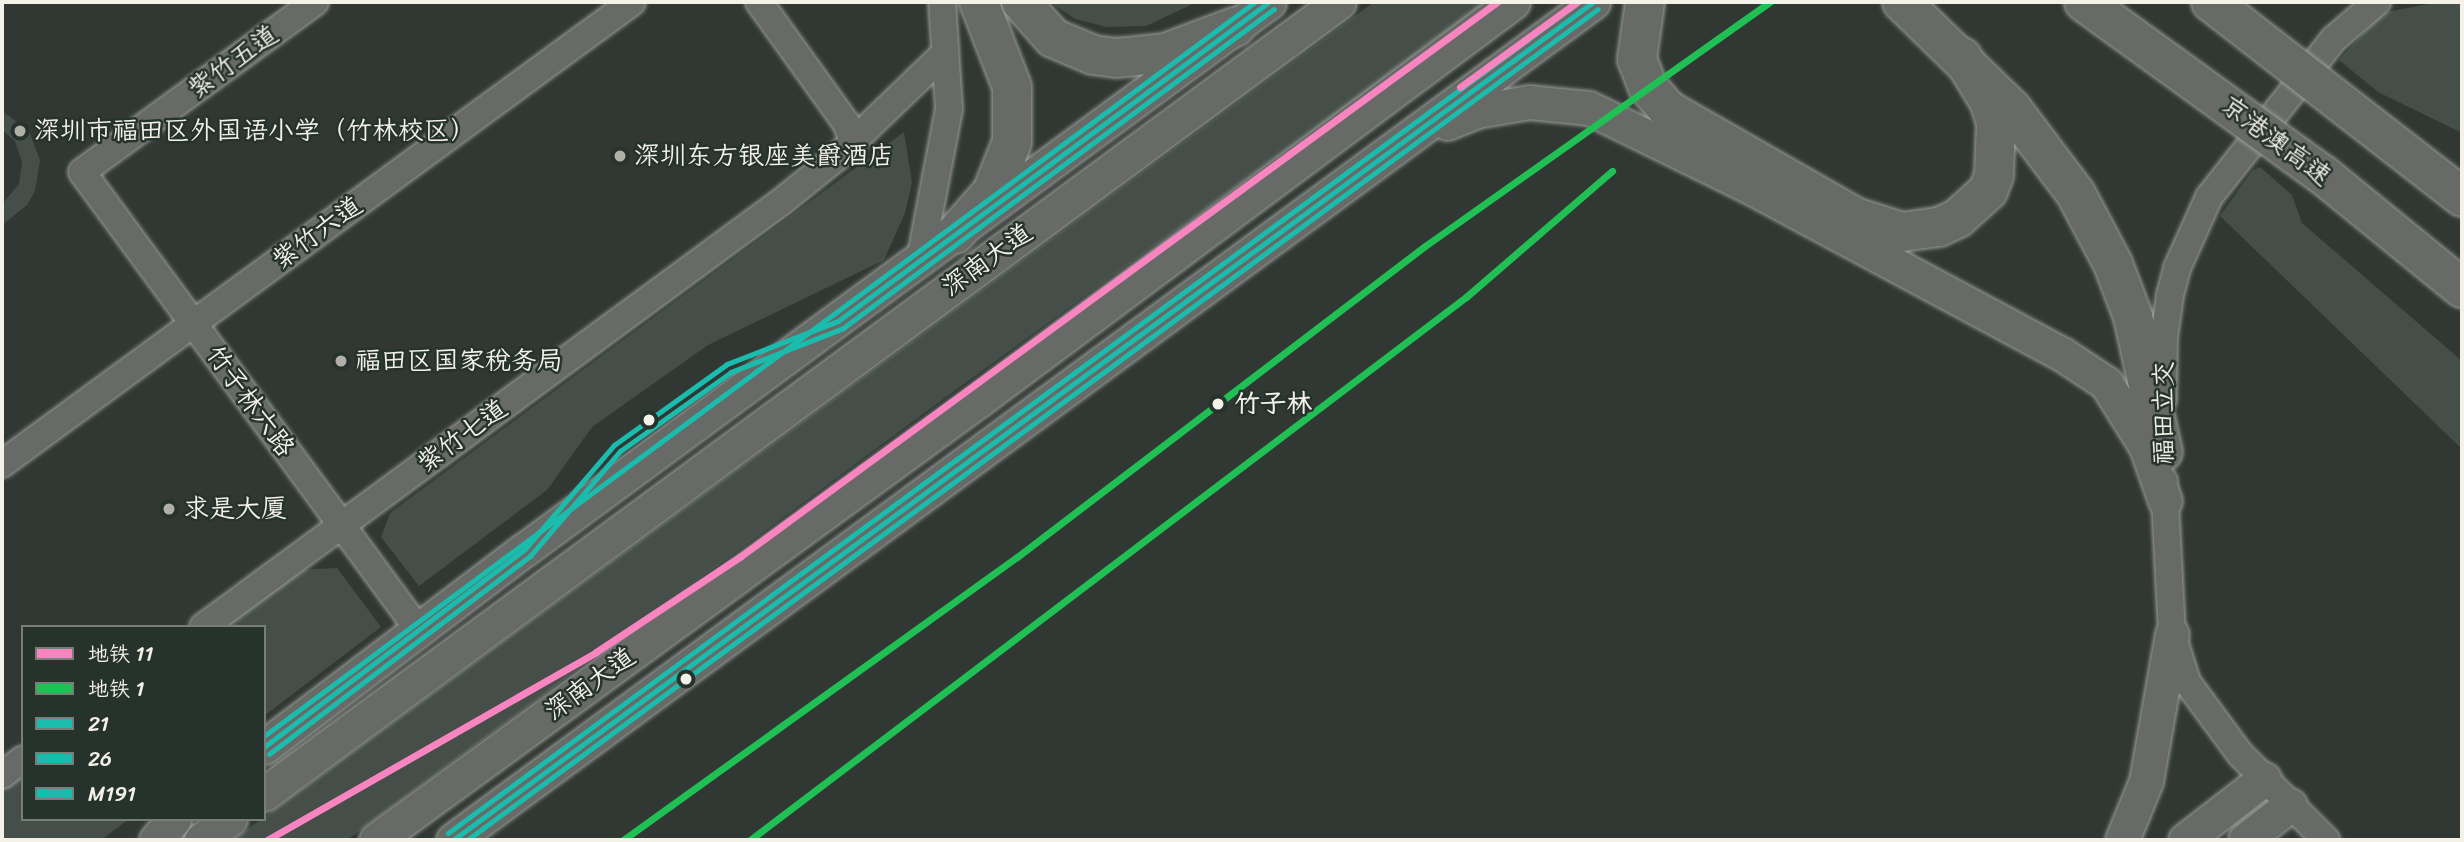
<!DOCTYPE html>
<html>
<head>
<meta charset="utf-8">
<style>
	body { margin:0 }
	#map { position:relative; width:2464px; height:842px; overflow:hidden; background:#313834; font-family:Sriracha,"LXGW WenKai TC",sans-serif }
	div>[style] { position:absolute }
	.green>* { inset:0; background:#454e49 }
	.roads { filter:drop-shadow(0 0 2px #9a9d99) drop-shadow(0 0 2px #9a9d99) }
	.minor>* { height:26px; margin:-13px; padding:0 13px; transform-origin:13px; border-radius:13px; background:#676a66 }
	.major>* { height:33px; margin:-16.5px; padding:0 16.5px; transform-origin:16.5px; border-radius:16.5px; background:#676a66 }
	.highway>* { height:38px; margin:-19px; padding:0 19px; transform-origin:19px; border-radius:19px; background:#676a66 }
	.bridges { filter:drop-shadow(0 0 2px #9a9d99) drop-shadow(0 0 2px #9a9d99) }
	.highway-bridge>* { height:38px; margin:-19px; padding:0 19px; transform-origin:19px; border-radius:19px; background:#676a66 }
	.bus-1>* { height:5px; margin:-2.5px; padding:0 2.5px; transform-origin:2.5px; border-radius:2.5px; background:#1abdad }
	.bus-2>* { height:5px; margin:-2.5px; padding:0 2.5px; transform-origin:2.5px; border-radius:2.5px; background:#1abdad }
	.bus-3>* { height:5px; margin:-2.5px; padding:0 2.5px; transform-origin:2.5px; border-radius:2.5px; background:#1abdad }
	.metro-1>* { height:7px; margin:-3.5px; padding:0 3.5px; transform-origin:3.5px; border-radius:3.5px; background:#f985c0 }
	.metro-2>* { height:7px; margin:-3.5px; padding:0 3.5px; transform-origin:3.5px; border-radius:3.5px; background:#20c055 }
	.dots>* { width:19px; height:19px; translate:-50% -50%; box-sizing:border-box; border:4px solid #26332d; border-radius:50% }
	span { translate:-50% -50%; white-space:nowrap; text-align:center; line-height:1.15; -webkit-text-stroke:5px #26332d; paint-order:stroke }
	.street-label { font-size:26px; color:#f4f1e8 }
	.poi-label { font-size:26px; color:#f4f1e8 }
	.left { translate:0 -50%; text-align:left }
	.stop-label { font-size:26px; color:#f4f1e8; font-weight:700 }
	.frame { position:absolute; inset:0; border:4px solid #f4f1e8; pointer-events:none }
	.legend { position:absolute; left:21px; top:625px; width:245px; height:196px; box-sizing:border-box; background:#26332d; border:2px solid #787f78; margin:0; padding:9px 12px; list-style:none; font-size:21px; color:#f4f1e8 }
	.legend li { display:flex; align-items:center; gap:14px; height:35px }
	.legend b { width:35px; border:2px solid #787f78 }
</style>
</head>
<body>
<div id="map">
	<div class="green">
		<div style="clip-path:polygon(1050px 2px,1197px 2px,1146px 26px,1107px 27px,1075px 19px)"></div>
		<div style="clip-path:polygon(1374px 2px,1490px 2px,950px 394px,347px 840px,233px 840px)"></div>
		<div style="clip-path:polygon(2438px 2px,2462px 2px,2462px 133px,2378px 92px,2339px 60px,2382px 13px)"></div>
		<div style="clip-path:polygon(2px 111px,29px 131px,40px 160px,35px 191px,27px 205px,2px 225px,2px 204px,19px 184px,22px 162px,15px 141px,2px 130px)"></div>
		<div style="clip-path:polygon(904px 132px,912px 182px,905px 213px,884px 260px,708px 345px,592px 427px,547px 490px,419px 586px,381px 537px,390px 513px)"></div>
		<div style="clip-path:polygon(2260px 167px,2292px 195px,2302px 223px,2462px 361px,2462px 449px,2220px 216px,2252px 171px)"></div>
		<div style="clip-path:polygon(337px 568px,381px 627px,264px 716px,264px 627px,221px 627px,298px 570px)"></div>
		<div style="clip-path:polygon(23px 772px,23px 819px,129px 819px,101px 840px,2px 840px,2px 788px)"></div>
	</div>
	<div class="roads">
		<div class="minor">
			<div style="left:315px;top:2px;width:288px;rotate:143.9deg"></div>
			<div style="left:82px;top:172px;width:567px;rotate:53.68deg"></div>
			<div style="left:759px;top:2px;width:149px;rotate:54.3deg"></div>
			<div style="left:846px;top:123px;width:18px;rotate:68deg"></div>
			<div style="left:920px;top:261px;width:155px;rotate:-79.2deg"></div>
			<div style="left:949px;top:109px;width:107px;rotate:-93.7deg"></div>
			<div style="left:2163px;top:400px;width:62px;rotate:-89.1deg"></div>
			<div style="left:2164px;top:338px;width:43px;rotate:-82.1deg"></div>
			<div style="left:2170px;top:295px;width:28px;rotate:-75deg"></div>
			<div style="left:2177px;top:268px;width:78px;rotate:-65.7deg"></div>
			<div style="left:2209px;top:197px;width:201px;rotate:-51.7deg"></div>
			<div style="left:2334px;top:39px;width:57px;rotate:-40.7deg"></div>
			<div style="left:2px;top:464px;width:781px;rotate:-36.25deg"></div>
			<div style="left:2164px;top:481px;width:153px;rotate:87deg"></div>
			<div style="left:2172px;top:634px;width:50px;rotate:72.6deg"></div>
			<div style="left:2187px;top:682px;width:89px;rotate:53.6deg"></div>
			<div style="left:2240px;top:754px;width:122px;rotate:45deg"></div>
			<div style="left:203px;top:627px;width:717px;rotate:-36.33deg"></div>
			<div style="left:781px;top:202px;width:72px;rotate:-38.8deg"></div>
			<div style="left:837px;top:157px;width:150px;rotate:-43.9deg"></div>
			<div style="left:2px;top:775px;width:26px;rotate:-37deg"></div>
		</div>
		<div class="major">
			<div style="left:1447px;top:123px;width:31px;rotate:-22deg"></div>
			<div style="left:1476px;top:111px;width:54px;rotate:-9.6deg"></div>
			<div style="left:1529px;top:102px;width:60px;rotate:5.7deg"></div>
			<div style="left:1589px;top:108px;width:184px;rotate:26.1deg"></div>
			<div style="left:1754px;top:189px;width:349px;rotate:28.2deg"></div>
			<div style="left:2062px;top:354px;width:53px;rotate:33.4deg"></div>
			<div style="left:2106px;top:383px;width:75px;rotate:58deg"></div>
			<div style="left:2146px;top:447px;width:57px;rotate:70.6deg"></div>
			<div style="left:264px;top:747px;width:326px;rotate:-37.2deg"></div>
			<div style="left:524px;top:550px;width:925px;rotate:-36.34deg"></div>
			<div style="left:264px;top:794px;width:1335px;rotate:-36.38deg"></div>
			<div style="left:156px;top:840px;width:28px;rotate:-49deg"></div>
			<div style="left:201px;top:840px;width:36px;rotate:-36deg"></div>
			<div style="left:376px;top:840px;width:746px;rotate:-36.12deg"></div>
			<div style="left:979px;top:400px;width:666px;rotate:-36.7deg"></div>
			<div style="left:453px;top:840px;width:1415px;rotate:-36.32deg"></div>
			<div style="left:2122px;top:840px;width:64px;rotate:-67.9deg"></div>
			<div style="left:2146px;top:781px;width:149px;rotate:-80deg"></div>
			<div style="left:2185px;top:840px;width:100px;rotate:-37.7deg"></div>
			<div style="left:2245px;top:840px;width:57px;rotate:-37.9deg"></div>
		</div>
		<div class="highway">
			<div style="left:1021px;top:2px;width:48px;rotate:48.4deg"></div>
			<div style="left:1053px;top:38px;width:43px;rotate:23deg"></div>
			<div style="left:1093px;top:55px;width:23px;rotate:7deg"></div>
			<div style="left:1116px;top:58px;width:49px;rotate:-5.8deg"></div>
			<div style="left:1165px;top:53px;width:75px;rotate:-20.4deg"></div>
			<div style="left:1645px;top:2px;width:58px;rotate:98deg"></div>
			<div style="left:1637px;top:59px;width:30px;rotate:69deg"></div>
			<div style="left:1648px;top:87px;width:30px;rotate:49deg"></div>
			<div style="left:1668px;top:110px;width:215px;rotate:29.8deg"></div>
			<div style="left:1855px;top:217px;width:49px;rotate:17.7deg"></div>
			<div style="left:1902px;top:232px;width:37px;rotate:-8deg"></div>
			<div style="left:1939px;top:227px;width:21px;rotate:-25deg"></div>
			<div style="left:1958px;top:218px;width:40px;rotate:-42deg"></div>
			<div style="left:1988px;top:191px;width:17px;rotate:-69deg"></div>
			<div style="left:1994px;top:175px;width:52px;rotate:-87.8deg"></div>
			<div style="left:1996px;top:123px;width:21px;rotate:-107deg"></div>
			<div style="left:1990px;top:103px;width:54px;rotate:-121.3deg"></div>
			<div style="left:1902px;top:2px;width:153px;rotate:44.2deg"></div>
			<div style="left:2012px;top:109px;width:106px;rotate:53deg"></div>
			<div style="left:2076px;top:194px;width:79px;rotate:62.1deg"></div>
			<div style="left:2113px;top:264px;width:57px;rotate:69.3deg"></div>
			<div style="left:2133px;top:317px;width:138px;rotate:77.5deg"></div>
			<div style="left:955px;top:234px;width:56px;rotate:-48.6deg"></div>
			<div style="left:992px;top:192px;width:54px;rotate:-68.2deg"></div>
			<div style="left:1012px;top:142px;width:55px;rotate:-90deg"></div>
			<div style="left:1012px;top:87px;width:91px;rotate:-111.2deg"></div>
		</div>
	</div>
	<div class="bridges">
		<div class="highway-bridge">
			<div style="left:2084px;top:2px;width:294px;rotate:35.9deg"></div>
			<div style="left:2322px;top:174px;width:181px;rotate:39.2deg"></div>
			<div style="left:2211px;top:2px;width:318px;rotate:37.8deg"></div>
		</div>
	</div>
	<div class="bus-1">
		<div style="left:264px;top:747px;width:326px;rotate:-37.2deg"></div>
		<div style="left:524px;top:550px;width:138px;rotate:-49.4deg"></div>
		<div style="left:614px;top:445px;width:139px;rotate:-35.6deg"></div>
		<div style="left:727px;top:364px;width:119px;rotate:-21.2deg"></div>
		<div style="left:838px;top:321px;width:536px;rotate:-36.51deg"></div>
		<div style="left:453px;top:840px;width:1415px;rotate:-36.32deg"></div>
	</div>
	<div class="bus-2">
		<div style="left:269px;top:754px;width:328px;rotate:-37.2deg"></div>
		<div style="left:530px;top:556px;width:138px;rotate:-49.4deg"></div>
		<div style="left:620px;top:451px;width:136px;rotate:-35.4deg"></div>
		<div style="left:731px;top:372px;width:120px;rotate:-21.4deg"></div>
		<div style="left:843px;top:328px;width:536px;rotate:-36.51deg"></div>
		<div style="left:467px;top:840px;width:1403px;rotate:-36.31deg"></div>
	</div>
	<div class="bus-3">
		<div style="left:264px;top:736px;width:1233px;rotate:-36.53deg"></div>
		<div style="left:448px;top:833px;width:1403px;rotate:-36.31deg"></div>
	</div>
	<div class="metro-1">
		<div style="left:1460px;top:87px;width:145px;rotate:-36deg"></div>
		<div style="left:267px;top:840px;width:379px;rotate:-29.7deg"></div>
		<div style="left:596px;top:652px;width:174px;rotate:-33.5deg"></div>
		<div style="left:741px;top:556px;width:937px;rotate:-36.23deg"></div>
	</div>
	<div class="metro-2">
		<div style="left:623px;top:840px;width:485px;rotate:-35.7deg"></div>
		<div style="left:1017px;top:557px;width:513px;rotate:-37.32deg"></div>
		<div style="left:1425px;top:246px;width:423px;rotate:-35.3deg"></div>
		<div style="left:750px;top:840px;width:899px;rotate:-37.18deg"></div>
		<div style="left:1466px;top:297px;width:193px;rotate:-40.8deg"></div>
	</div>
	<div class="dots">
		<div style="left:20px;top:131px;background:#b0b0a9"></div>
		<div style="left:620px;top:156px;background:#b0b0a9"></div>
		<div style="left:341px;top:361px;background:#b0b0a9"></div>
		<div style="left:1218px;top:404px;background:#f4f1e8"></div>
		<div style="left:649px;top:420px;background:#f4f1e8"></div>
		<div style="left:169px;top:509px;background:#b0b0a9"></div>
		<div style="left:686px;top:679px;background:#f4f1e8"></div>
	</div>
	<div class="street-label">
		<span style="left:233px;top:62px;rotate:-36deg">紫竹五道</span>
		<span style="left:2276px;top:141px;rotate:37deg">京港澳高速</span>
		<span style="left:317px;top:233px;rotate:-36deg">紫竹六道</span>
		<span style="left:987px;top:260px;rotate:-36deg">深南大道</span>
		<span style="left:250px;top:401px;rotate:54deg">竹子林六路</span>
		<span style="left:2164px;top:413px;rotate:-90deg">福田立交</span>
		<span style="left:462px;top:436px;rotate:-36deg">紫竹七道</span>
		<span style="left:590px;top:684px;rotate:-36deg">深南大道</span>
	</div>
	<div class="poi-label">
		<span class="left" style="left:34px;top:131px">深圳市福田区外国语小学（竹林校区）</span>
		<span class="left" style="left:634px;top:156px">深圳东方银座美爵酒店</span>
		<span class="left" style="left:355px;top:361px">福田区国家税务局</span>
		<span class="left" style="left:183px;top:509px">求是大厦</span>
	</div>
	<div class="stop-label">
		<span class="left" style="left:1234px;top:404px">竹子林</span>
	</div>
	<div class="frame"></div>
	<ul class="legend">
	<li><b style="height:9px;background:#f985c0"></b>地铁 11</li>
	<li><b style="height:9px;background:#20c055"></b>地铁 1</li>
	<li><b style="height:9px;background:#1abdad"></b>21</li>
	<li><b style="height:9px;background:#1abdad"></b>26</li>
	<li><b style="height:9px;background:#1abdad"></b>M191</li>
	</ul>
</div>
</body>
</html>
